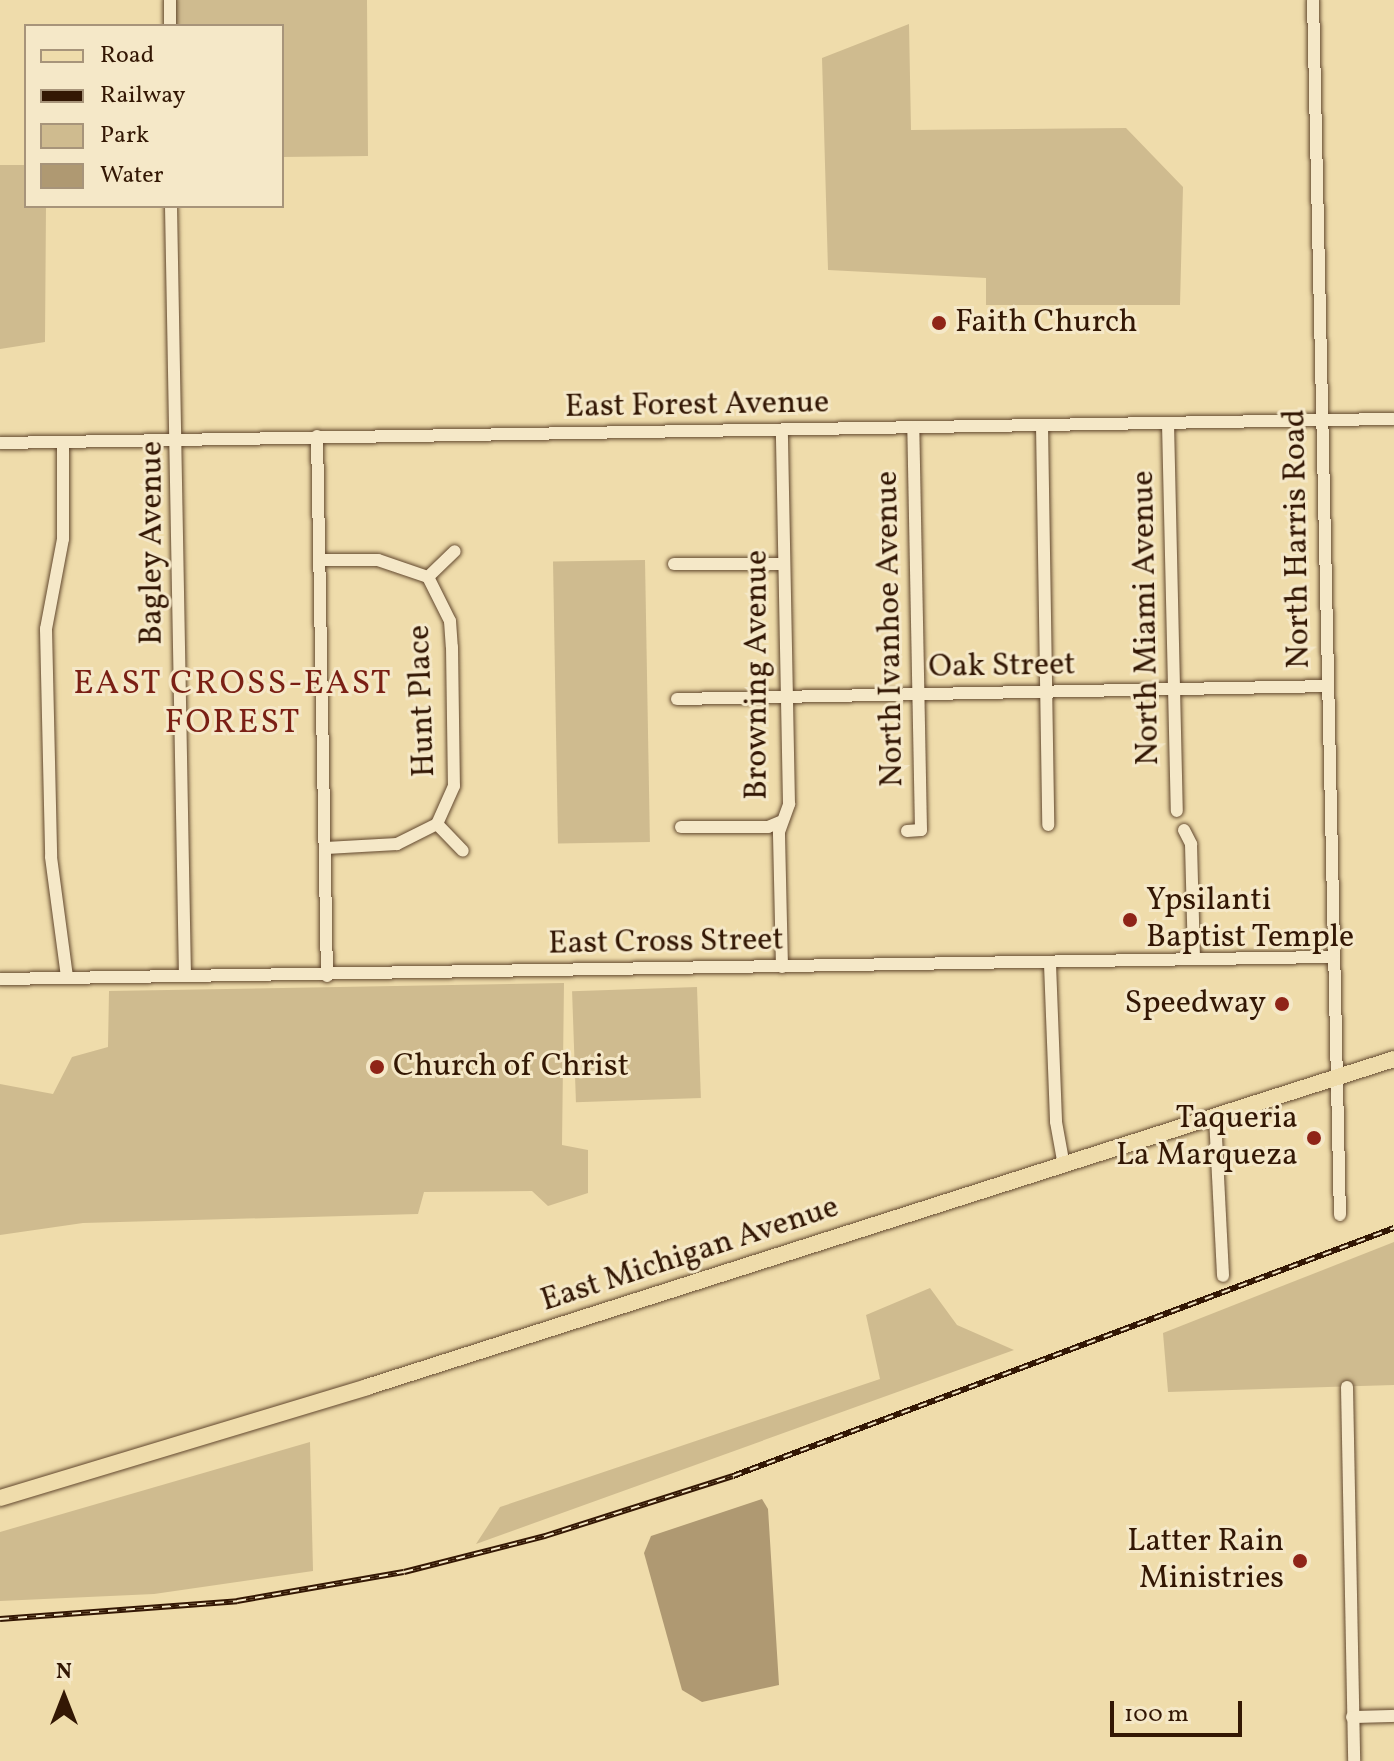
<!DOCTYPE html>
<html>
<head>
<meta charset="utf-8">
<style>
	body { margin:0 }
	#map { position:relative; width:1394px; height:1761px; overflow:hidden; background:#efdcab; font-family:Vollkorn,serif }
	div>[style] { position:absolute }
	.green>* { inset:0; background:#cfbb8f; transform-origin:0 0 }
	.water>* { inset:0; background:#af9972 }
	.roads { filter:drop-shadow(0 0 2px #62482e) drop-shadow(0 0 2px #62482e) }
	.minor>* { height:12px; margin:-6px; padding:0 6px; transform-origin:6px; border-radius:6px; background:#f5e8c8 }
	.major>* { height:16px; margin:-8px; padding:0 8px; transform-origin:8px; border-radius:8px; background:#efdcab }
	.rail>* { height:6px; margin-top:-3px; transform-origin:0; background:repeating-linear-gradient(90deg,#f5e8c8 0 9px,#331704 0 18px); box-sizing:border-box; border-block:2px solid #331704 }
	.dots>* { width:22px; height:22px; translate:-50% -50%; box-sizing:border-box; border:4px solid #f5e8c8; border-radius:50% }
	span { translate:-50% -50%; white-space:nowrap; text-align:center; line-height:1.15; -webkit-text-stroke:6px #f5e8c8; paint-order:stroke }
	.poi-label { font-size:32px; color:#331704 }
	.left { translate:0 -50%; text-align:left }
	.right { translate:-100% -50%; text-align:right }
	.street-label { font-size:32px; color:#331704 }
	.neighbourhood-label { font-size:34px; color:#7a1f14; letter-spacing:2px }
	.legend { position:absolute; left:24px; top:24px; width:260px; height:184px; box-sizing:border-box; background:#f5e8c8; border:2px solid #a7947a; margin:0; padding:10px 14px; list-style:none; font-size:24px; color:#331704 }
	.legend li { display:flex; align-items:center; gap:16px; height:40px }
	.legend b { width:40px; border:2px solid #a7947a }
	.north { position:absolute; left:24px; top:1657px; width:80px; height:80px; -webkit-text-stroke:6px #f5e8c8; paint-order:stroke; rotate:0deg; font-size:22px; font-weight:700; line-height:32px; text-align:center; color:#331704 }
	.north::after { content:''; display:block; margin:auto; width:28px; height:36px; background:#331704; clip-path:polygon(50% 0,100% 100%,50% 72%,0 100%) }
	.scale { position:absolute; left:1110px; top:1701px; width:132px; height:36px; box-sizing:border-box; border:4px solid #331704; border-top:0; padding-left:10px; font-size:24px; line-height:28px; white-space:nowrap; color:#331704; -webkit-text-stroke:6px #f5e8c8; paint-order:stroke }
</style>
</head>
<body>
<div id="map">
	<div class="green">
		<div style="clip-path:polygon(176px 0,367px 0,368px 156px,282px 157px,282px 26px,176px 26px)"></div>
		<div style="clip-path:polygon(909px 24px,911px 130px,1126px 128px,1183px 187px,1180px 305px,986px 305px,986px 278px,828px 270px,822px 58px)"></div>
		<div style="clip-path:polygon(0 165px,26px 165px,26px 206px,46px 206px,45px 342px,0 349px)"></div>
		<div style="left:645px;top:560px;width:282px;height:92px;rotate:89deg"></div>
		<div style="clip-path:polygon(564px 983px,562px 1145px,588px 1150px,588px 1193px,548px 1206px,532px 1191px,424px 1192px,418px 1214px,83px 1223px,0 1235px,0 1084px,53px 1094px,72px 1057px,108px 1047px,109px 991px)"></div>
		<div style="left:697px;top:987px;width:111px;height:125px;rotate:88deg"></div>
		<div style="clip-path:polygon(1394px 1242px,1394px 1385px,1168px 1392px,1163px 1333px)"></div>
		<div style="clip-path:polygon(930px 1288px,957px 1325px,1014px 1350px,476px 1544px,500px 1507px,880px 1379px,866px 1315px)"></div>
		<div style="clip-path:polygon(310px 1442px,313px 1571px,154px 1594px,0 1601px,0 1532px)"></div>
	</div>
	<div class="water">
		<div style="clip-path:polygon(762px 1499px,768px 1509px,779px 1685px,702px 1702px,682px 1690px,644px 1553px,651px 1536px)"></div>
	</div>
	<div class="roads">
		<div class="minor">
			<div style="left:1313px;top:0;width:1215px;rotate:88.73deg"></div>
			<div style="left:170px;top:26px;width:26px;rotate:-90deg"></div>
			<div style="left:171px;top:206px;width:770px;rotate:88.96deg"></div>
			<div style="left:1168px;top:423px;width:388px;rotate:88.7deg"></div>
			<div style="left:1042px;top:425px;width:400px;rotate:89.1deg"></div>
			<div style="left:317px;top:436px;width:540px;rotate:88.94deg"></div>
			<div style="left:63px;top:442px;width:97px;rotate:90deg"></div>
			<div style="left:63px;top:539px;width:92px;rotate:100.7deg"></div>
			<div style="left:46px;top:629px;width:228px;rotate:88.7deg"></div>
			<div style="left:51px;top:857px;width:121px;rotate:82.4deg"></div>
			<div style="left:0;top:443px;width:1394px;rotate:-0.99deg"></div>
			<div style="left:320px;top:560px;width:58px"></div>
			<div style="left:378px;top:560px;width:53px;rotate:18.8deg"></div>
			<div style="left:428px;top:577px;width:49px;rotate:63.4deg"></div>
			<div style="left:450px;top:621px;width:26px;rotate:86deg"></div>
			<div style="left:452px;top:647px;width:139px;rotate:89.2deg"></div>
			<div style="left:454px;top:786px;width:42px;rotate:114.1deg"></div>
			<div style="left:437px;top:824px;width:45px;rotate:153.4deg"></div>
			<div style="left:397px;top:844px;width:71px;rotate:176.8deg"></div>
			<div style="left:674px;top:564px;width:109px"></div>
			<div style="left:428px;top:577px;width:37px;rotate:-44deg"></div>
			<div style="left:677px;top:699px;width:651px;rotate:-1.14deg"></div>
			<div style="left:437px;top:824px;width:37px;rotate:46deg"></div>
			<div style="left:681px;top:827px;width:87px"></div>
			<div style="left:768px;top:827px;width:13px;rotate:-23deg"></div>
			<div style="left:1184px;top:830px;width:16px;rotate:63deg"></div>
			<div style="left:1191px;top:844px;width:115px;rotate:88.5deg"></div>
			<div style="left:907px;top:831px;width:14px;rotate:-4deg"></div>
			<div style="left:921px;top:830px;width:403px;rotate:-91.1deg"></div>
			<div style="left:1050px;top:964px;width:158px;rotate:87.8deg"></div>
			<div style="left:1056px;top:1122px;width:45px;rotate:79.7deg"></div>
			<div style="left:782px;top:967px;width:135px;rotate:-91.3deg"></div>
			<div style="left:779px;top:832px;width:30px;rotate:-70deg"></div>
			<div style="left:789px;top:804px;width:374px;rotate:-91.1deg"></div>
			<div style="left:0;top:979px;width:1333px;rotate:-0.95deg"></div>
			<div style="left:1215px;top:1117px;width:159px;rotate:87.1deg"></div>
			<div style="left:1347px;top:1387px;width:374px;rotate:88.9deg"></div>
			<div style="left:1352px;top:1717px;width:42px;rotate:-1.4deg"></div>
		</div>
		<div class="major">
			<div style="left:0;top:1498px;width:383px;rotate:-16.8deg"></div>
			<div style="left:367px;top:1387px;width:1078px;rotate:-17.71deg"></div>
		</div>
	</div>
	<div class="rail">
		<div style="left:0;top:1619px;width:238px;rotate:-4.3deg"></div>
		<div style="left:237px;top:1601px;width:169px;rotate:-9.9deg"></div>
		<div style="left:404px;top:1572px;width:146px;rotate:-14.3deg"></div>
		<div style="left:545px;top:1536px;width:197px;rotate:-17.7deg"></div>
		<div style="left:733px;top:1476px;width:706px;rotate:-20.57deg"></div>
	</div>
	<div class="dots">
		<div style="left:939px;top:323px;background:#8f2418"></div>
		<div style="left:1130px;top:920px;background:#8f2418"></div>
		<div style="left:1282px;top:1004px;background:#8f2418"></div>
		<div style="left:377px;top:1067px;background:#8f2418"></div>
		<div style="left:1314px;top:1138px;background:#8f2418"></div>
		<div style="left:1300px;top:1561px;background:#8f2418"></div>
	</div>
	<div class="poi-label">
		<span class="left" style="left:955px;top:323px">Faith Church</span>
		<span class="left" style="left:1146px;top:920px">Ypsilanti<br>Baptist Temple</span>
		<span class="right" style="left:1266px;top:1004px">Speedway</span>
		<span class="left" style="left:393px;top:1067px">Church of Christ</span>
		<span class="right" style="left:1298px;top:1138px">Taqueria<br>La Marqueza</span>
		<span class="right" style="left:1284px;top:1561px">Latter Rain<br>Ministries</span>
	</div>
	<div class="street-label">
		<span style="left:697px;top:406px;rotate:-1deg">East Forest Avenue</span>
		<span style="left:1298px;top:539px;rotate:-91deg">North Harris Road</span>
		<span style="left:153px;top:543px;rotate:-90deg">Bagley Avenue</span>
		<span style="left:1147px;top:618px;rotate:-91deg">North Miami Avenue</span>
		<span style="left:891px;top:629px;rotate:-91deg">North Ivanhoe Avenue</span>
		<span style="left:1002px;top:667px;rotate:-1deg">Oak Street</span>
		<span style="left:758px;top:675px;rotate:-90deg">Browning Avenue</span>
		<span style="left:423px;top:701px;rotate:-92deg">Hunt Place</span>
		<span style="left:666px;top:943px;rotate:-1deg">East Cross Street</span>
		<span style="left:690px;top:1255px;rotate:-18deg">East Michigan Avenue</span>
	</div>
	<div class="neighbourhood-label">
		<span style="left:233px;top:704px">EAST CROSS-EAST<br>FOREST</span>
	</div>
	<ul class="legend">
	<li><b style="height:10px;background:#efdcab"></b>Road</li>
	<li><b style="height:10px;background:#331704"></b>Railway</li>
	<li><b style="height:22px;background:#cfbb8f"></b>Park</li>
	<li><b style="height:22px;background:#af9972"></b>Water</li>
	</ul>
	<div class="north">N</div>
	<div class="scale">100 m</div>
</div>
</body>
</html>
